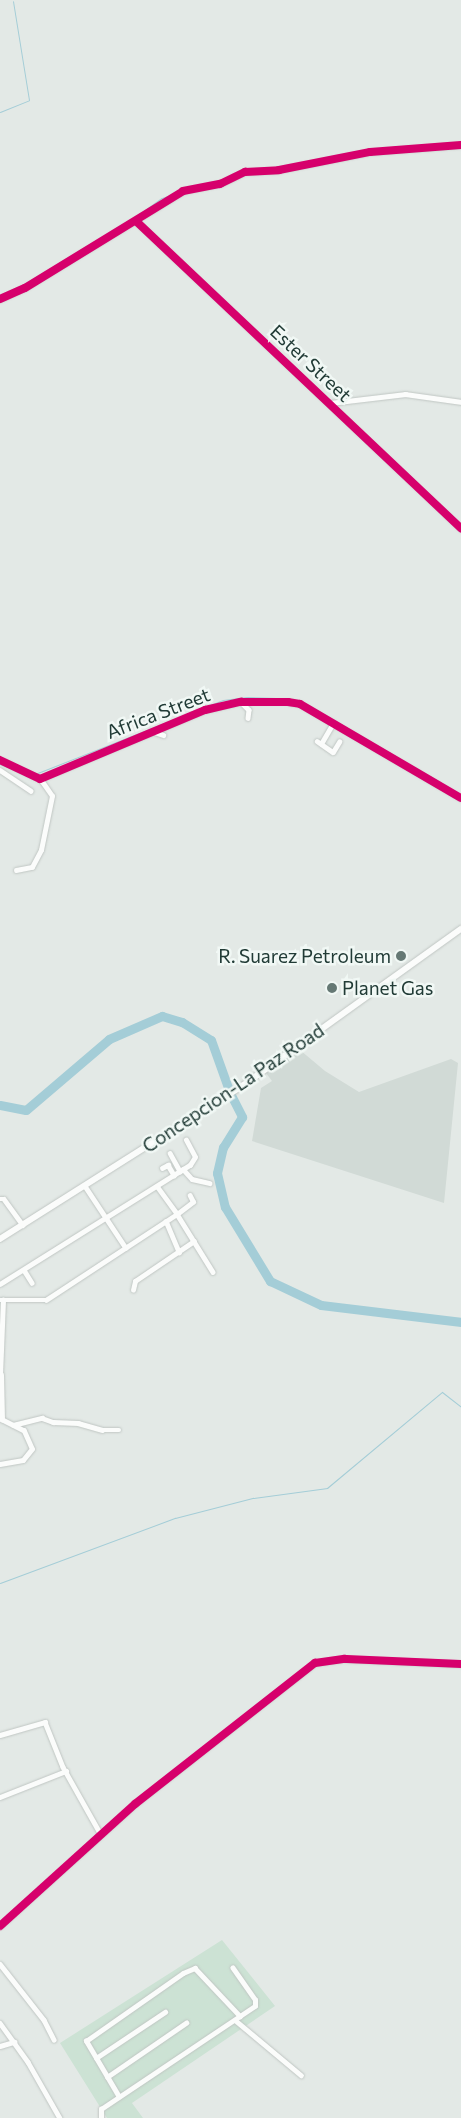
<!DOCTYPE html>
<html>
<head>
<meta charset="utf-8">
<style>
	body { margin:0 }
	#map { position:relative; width:461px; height:2118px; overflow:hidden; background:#e3e9e6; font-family:Commissioner,sans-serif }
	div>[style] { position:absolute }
	.built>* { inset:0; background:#d1dad6 }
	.green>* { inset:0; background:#cce2d4 }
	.stream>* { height:1px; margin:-0.5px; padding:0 0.5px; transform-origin:0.5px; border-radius:0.5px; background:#a4cdd7 }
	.river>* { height:9px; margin:-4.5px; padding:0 4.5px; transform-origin:4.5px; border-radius:4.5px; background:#a4cdd7 }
	.roads { filter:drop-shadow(0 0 1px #c0c6c3) drop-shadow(0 0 1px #c0c6c3) }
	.minor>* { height:4.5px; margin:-2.25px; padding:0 2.25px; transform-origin:2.25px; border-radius:2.25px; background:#fbfcfb }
	.secondary>* { height:5.5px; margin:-2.75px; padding:0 2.75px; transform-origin:2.75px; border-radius:2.75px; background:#fbfcfb }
	.cycleway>* { height:8px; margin:-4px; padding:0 4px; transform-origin:4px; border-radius:4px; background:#d6006c }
	.dots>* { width:14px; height:14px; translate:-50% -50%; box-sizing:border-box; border:2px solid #f1f8f5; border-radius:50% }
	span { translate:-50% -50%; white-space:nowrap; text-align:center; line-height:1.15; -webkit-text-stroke:5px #f1f8f5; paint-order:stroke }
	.street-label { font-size:19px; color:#213b36 }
	.poi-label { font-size:19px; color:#213b36 }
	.right { translate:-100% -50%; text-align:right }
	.left { translate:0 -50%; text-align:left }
</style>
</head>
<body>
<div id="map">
	<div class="built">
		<div style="clip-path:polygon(300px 1050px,325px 1071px,359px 1092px,451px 1059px,458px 1063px,444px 1203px,252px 1141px,261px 1088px,272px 1081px,266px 1073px)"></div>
	</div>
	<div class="green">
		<div style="clip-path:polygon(222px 1940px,275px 2006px,132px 2103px,143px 2118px,107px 2118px,60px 2043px)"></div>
	</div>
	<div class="stream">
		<div style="left:0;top:112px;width:31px;rotate:-22deg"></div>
		<div style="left:29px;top:100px;width:100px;rotate:-99.2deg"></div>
		<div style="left:403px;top:146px;width:51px;rotate:-3.4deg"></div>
		<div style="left:370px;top:150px;width:29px;rotate:-8deg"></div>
		<div style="left:259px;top:169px;width:18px;rotate:-3deg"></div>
		<div style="left:222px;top:181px;width:23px;rotate:-25deg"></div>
		<div style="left:134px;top:218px;width:34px;rotate:-36deg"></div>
		<div style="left:162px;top:198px;width:36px;rotate:-19deg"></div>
		<div style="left:0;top:764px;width:28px;rotate:21deg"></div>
		<div style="left:35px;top:774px;width:202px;rotate:-21.5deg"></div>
		<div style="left:223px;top:700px;width:24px;rotate:-7deg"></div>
		<div style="left:247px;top:697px;width:36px;rotate:2deg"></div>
		<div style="left:283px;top:698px;width:16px;rotate:11deg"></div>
		<div style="left:299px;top:701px;width:16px;rotate:27deg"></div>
		<div style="left:313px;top:708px;width:169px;rotate:30.7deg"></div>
		<div style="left:0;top:1583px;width:187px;rotate:-20.4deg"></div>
		<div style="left:175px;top:1518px;width:81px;rotate:-14.4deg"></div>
		<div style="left:253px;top:1498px;width:75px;rotate:-7.7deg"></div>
		<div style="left:327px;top:1488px;width:150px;rotate:-39.9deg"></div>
		<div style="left:442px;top:1392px;width:24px;rotate:38deg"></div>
	</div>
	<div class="river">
		<div style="left:0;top:1105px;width:26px;rotate:11deg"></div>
		<div style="left:26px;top:1110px;width:109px;rotate:-40.5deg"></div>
		<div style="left:109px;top:1039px;width:58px;rotate:-23.5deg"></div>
		<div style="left:162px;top:1016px;width:21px;rotate:17deg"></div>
		<div style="left:182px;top:1022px;width:34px;rotate:32deg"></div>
		<div style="left:211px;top:1040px;width:56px;rotate:70.3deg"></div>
		<div style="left:230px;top:1093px;width:27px;rotate:63deg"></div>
		<div style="left:242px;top:1117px;width:36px;rotate:122deg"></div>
		<div style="left:223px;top:1147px;width:27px;rotate:103deg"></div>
		<div style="left:217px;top:1173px;width:35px;rotate:77deg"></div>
		<div style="left:225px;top:1207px;width:87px;rotate:58.7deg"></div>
		<div style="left:270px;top:1281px;width:56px;rotate:25.2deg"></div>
		<div style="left:321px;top:1305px;width:141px;rotate:6.9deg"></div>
	</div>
	<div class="roads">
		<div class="minor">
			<div style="left:137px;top:222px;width:446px;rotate:43.4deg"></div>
			<div style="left:0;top:299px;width:27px;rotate:-24deg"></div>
			<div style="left:25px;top:288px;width:185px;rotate:-31.5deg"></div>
			<div style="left:183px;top:191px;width:38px;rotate:-11deg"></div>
			<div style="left:220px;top:184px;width:28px;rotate:-26deg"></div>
			<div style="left:245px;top:172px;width:34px;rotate:-3deg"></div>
			<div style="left:279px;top:170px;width:93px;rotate:-11.2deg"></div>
			<div style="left:370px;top:152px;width:91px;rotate:-4.4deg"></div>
			<div style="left:330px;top:403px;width:76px;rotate:-6.8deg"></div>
			<div style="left:405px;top:394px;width:57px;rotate:8.1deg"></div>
			<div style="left:241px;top:702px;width:11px;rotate:45deg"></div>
			<div style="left:249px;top:710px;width:8px;rotate:97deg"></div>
			<div style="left:151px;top:731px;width:13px;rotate:18deg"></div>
			<div style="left:317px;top:741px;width:19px;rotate:35deg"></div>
			<div style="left:333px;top:752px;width:12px;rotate:-59deg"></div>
			<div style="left:321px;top:744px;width:24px;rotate:-60deg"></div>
			<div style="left:0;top:760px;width:44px;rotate:25.4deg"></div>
			<div style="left:40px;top:779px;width:179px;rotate:-22.7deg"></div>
			<div style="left:205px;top:710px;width:37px;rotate:-13deg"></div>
			<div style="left:241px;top:702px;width:47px"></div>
			<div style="left:288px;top:702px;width:12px;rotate:9deg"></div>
			<div style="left:300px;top:704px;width:186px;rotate:30.3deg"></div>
			<div style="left:0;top:770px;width:37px;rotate:34deg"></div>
			<div style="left:16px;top:870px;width:16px;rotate:-11deg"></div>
			<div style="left:32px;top:867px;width:19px;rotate:-62deg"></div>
			<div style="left:41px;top:850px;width:55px;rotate:-78.5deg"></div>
			<div style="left:52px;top:796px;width:21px;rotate:-125deg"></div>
			<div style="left:170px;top:1153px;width:21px;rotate:61deg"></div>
			<div style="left:162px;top:1168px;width:7px;rotate:-27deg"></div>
			<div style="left:168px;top:1165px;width:12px;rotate:59deg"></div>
			<div style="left:183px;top:1169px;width:13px;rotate:48deg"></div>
			<div style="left:192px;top:1179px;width:18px;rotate:13deg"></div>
			<div style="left:85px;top:1186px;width:74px;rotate:56.5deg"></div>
			<div style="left:157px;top:1186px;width:34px;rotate:54deg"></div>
			<div style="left:177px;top:1214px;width:20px;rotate:-37deg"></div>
			<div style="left:193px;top:1202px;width:7px;rotate:-117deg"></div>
			<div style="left:0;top:1199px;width:4px"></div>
			<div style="left:4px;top:1199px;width:32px;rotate:54deg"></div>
			<div style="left:166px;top:1221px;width:34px;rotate:67deg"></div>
			<div style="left:24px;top:1270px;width:15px;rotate:58deg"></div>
			<div style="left:0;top:1284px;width:224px;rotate:-32.1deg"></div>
			<div style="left:190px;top:1165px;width:9px;rotate:-58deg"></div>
			<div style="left:195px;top:1157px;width:19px;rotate:-118deg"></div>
			<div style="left:133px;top:1290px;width:9px;rotate:-77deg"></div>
			<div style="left:135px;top:1281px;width:71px;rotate:-34.1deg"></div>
			<div style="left:0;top:1300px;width:46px"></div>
			<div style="left:46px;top:1300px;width:157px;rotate:-33.3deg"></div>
			<div style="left:177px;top:1214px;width:68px;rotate:58.2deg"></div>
			<div style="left:0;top:1375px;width:75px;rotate:-87.7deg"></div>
			<div style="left:13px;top:1425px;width:30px;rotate:-14deg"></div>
			<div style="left:42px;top:1418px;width:12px;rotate:20deg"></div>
			<div style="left:53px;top:1422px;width:25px;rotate:2deg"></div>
			<div style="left:78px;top:1423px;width:25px;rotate:16deg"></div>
			<div style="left:102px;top:1430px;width:17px"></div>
			<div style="left:0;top:1464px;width:23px;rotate:-10deg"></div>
			<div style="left:23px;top:1460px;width:14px;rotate:-51deg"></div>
			<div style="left:32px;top:1449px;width:20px;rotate:-114deg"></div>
			<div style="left:24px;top:1431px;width:25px;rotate:-153deg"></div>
			<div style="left:2px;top:1420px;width:45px;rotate:-91.3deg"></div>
			<div style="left:0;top:1735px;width:47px;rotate:-16.1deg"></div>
			<div style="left:45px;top:1722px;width:48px;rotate:68.2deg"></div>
			<div style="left:63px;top:1767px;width:76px;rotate:60.7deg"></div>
			<div style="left:0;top:1797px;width:71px;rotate:-21.5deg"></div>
			<div style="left:0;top:1926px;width:182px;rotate:-42.1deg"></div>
			<div style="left:135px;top:1804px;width:229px;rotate:-38.1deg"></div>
			<div style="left:315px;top:1663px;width:30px;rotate:-8deg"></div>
			<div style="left:345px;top:1659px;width:116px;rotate:2.5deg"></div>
			<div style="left:0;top:1964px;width:71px;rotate:51.8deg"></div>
			<div style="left:44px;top:2020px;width:22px;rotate:63deg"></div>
			<div style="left:235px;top:2020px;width:86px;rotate:39.8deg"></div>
			<div style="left:0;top:2023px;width:48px;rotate:54.3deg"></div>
			<div style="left:28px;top:2062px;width:64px;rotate:60.3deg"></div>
			<div style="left:0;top:2046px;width:15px;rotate:-16deg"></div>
			<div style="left:96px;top:2058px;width:83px;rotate:-33.7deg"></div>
			<div style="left:107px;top:2077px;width:96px;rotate:-34.4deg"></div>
			<div style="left:119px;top:2097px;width:65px;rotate:-120.5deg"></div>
			<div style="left:86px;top:2041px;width:118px;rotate:-35deg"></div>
			<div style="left:183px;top:1973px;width:13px;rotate:-23deg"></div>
			<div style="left:195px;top:1968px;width:66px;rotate:46.8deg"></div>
			<div style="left:101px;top:2118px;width:9px;rotate:-90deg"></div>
			<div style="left:101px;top:2109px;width:185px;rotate:-33.8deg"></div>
			<div style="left:255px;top:2006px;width:6px;rotate:-90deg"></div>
			<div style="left:255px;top:2000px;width:39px;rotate:-125deg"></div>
		</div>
		<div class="secondary">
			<div style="left:0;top:1239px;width:294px;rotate:-32.3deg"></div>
			<div style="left:248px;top:1082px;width:262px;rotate:-35.7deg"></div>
		</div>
	</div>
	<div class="cycleway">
		<div style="left:137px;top:222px;width:446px;rotate:43.4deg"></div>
		<div style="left:0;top:299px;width:27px;rotate:-24deg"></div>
		<div style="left:25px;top:288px;width:185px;rotate:-31.5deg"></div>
		<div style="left:183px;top:191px;width:38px;rotate:-11deg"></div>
		<div style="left:220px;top:184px;width:28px;rotate:-26deg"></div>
		<div style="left:245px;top:172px;width:34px;rotate:-3deg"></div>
		<div style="left:279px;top:170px;width:93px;rotate:-11.2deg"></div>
		<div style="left:370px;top:152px;width:91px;rotate:-4.4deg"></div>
		<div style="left:0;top:760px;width:44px;rotate:25.4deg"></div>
		<div style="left:40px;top:779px;width:179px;rotate:-22.7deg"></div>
		<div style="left:205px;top:710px;width:37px;rotate:-13deg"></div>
		<div style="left:241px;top:702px;width:47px"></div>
		<div style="left:288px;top:702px;width:12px;rotate:9deg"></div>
		<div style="left:300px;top:704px;width:186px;rotate:30.3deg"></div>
		<div style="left:0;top:1926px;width:182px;rotate:-42.1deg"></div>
		<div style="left:135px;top:1804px;width:229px;rotate:-38.1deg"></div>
		<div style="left:315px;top:1663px;width:30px;rotate:-8deg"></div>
		<div style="left:345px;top:1659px;width:116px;rotate:2.5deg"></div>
	</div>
	<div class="dots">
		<div style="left:401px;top:956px;background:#657874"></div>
		<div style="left:332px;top:988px;background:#657874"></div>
	</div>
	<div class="street-label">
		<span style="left:311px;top:363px;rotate:43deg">Ester Street</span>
		<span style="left:158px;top:713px;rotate:-21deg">Africa Street</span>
		<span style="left:233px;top:1088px;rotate:-34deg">Concepcion-La Paz Road</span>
	</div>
	<div class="poi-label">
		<span class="right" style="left:391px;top:956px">R. Suarez Petroleum</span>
		<span class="left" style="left:342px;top:988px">Planet Gas</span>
	</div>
</div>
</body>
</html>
